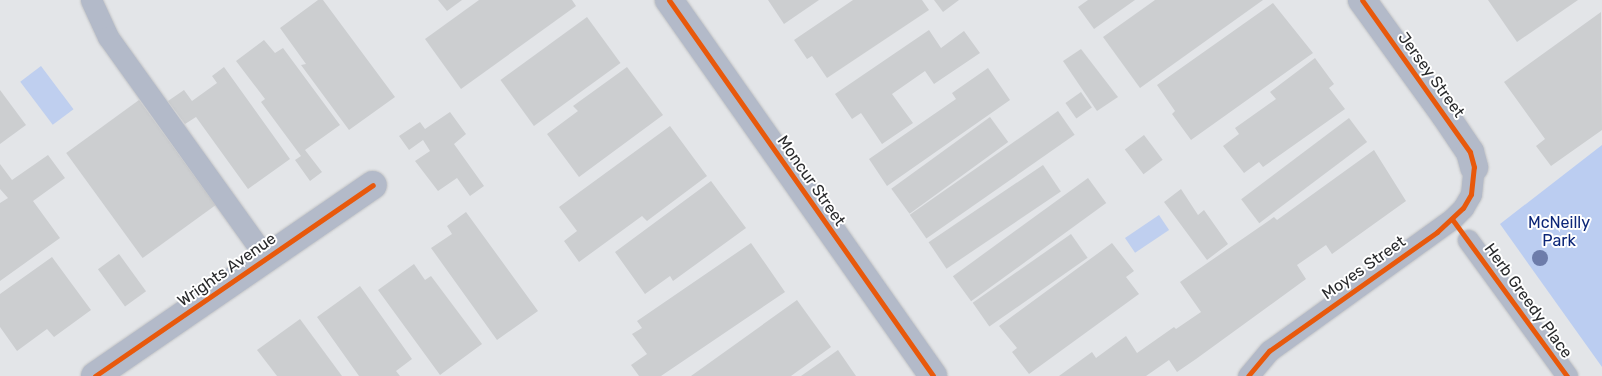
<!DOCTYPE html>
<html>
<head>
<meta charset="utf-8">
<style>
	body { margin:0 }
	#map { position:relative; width:1602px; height:376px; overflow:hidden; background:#e3e5e8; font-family:Rubik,sans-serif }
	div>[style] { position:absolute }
	.green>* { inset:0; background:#bbcdf1 }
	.water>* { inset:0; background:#bfcfef; transform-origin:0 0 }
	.building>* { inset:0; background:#ccced0; transform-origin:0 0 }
	.roads { filter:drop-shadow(0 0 1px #c2c3c5) drop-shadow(0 0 1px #c2c3c5) }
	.service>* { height:21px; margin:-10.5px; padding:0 10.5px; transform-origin:10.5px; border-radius:10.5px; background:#b3bac9 }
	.minor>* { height:28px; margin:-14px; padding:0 14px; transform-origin:14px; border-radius:14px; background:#b3bac9 }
	.cycleway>* { height:5px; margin:-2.5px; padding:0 2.5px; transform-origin:2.5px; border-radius:2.5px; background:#e8590c }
	.trees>* { width:16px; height:16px; margin:-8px; border-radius:50%; background:#6d7caa }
	span { translate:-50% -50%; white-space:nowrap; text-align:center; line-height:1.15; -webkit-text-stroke:4px #fff; paint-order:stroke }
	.street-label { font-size:16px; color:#292a2c }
	.park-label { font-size:16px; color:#0c2678 }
</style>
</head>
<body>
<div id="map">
	<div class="green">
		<div style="clip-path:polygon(1602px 145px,1602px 367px,1500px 224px)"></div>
	</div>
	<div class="water">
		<div style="left:41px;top:66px;width:54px;height:26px;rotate:53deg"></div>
		<div style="left:1159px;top:215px;width:18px;height:41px;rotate:56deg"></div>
	</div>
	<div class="building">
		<div style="clip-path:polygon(318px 0,323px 0,395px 97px,349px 130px,301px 65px,306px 64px,280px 28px)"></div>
		<div style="clip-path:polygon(438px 0,462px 0,447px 11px)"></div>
		<div style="clip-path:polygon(479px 0,572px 0,576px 6px,461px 89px,425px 39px)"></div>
		<div style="clip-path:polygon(768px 0,819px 0,784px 24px)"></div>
		<div style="clip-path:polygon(853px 0,922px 0,929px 10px,827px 78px,812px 56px,807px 59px,794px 40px)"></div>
		<div style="clip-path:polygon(934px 0,959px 0,943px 12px)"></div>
		<div style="clip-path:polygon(1088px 0,1135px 0,1094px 29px,1078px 7px)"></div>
		<div style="clip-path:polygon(1155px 0,1263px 0,1140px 88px,1103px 37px)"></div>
		<div style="clip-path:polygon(1488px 0,1578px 0,1517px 42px)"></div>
		<div style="clip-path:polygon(1273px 3px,1313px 53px,1191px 140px,1172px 114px,1175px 111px,1157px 85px)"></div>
		<div style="clip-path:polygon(1601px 12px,1602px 130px,1551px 166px,1536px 146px,1545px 139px,1504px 82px)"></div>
		<div style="left:587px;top:17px;width:57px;height:107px;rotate:54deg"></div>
		<div style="clip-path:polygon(929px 30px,941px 48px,964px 31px,980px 53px,934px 84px,925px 71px,892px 94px,913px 123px,882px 144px,861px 113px,852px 119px,835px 94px)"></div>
		<div style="clip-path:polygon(264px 40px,275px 53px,283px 48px,340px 125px,305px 150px,322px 172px,310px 181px,295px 160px,301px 156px,261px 102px,265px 99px,236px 61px)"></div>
		<div style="clip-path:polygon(1081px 49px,1118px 97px,1097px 111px,1063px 61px)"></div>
		<div style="clip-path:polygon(1315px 58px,1334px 84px,1329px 88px,1345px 109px,1263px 167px,1259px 162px,1244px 173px,1223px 146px,1239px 134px,1235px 128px,1276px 99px,1270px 92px)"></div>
		<div style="clip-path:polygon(224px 67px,290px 159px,248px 189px,196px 117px,185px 124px,168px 101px,184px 90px,192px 101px,217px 83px,212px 76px)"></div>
		<div style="clip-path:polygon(627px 67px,663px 115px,579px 177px,547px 134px,578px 111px,573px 106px)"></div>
		<div style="clip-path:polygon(988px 68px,1010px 100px,887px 186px,869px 159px,956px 99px,952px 93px)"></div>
		<div style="clip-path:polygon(0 90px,26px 125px,0 144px)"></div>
		<div style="left:1081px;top:92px;width:19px;height:19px;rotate:55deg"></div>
		<div style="left:139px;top:100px;width:130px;height:90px;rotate:54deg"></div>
		<div style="left:1058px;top:111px;width:29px;height:181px;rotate:55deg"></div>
		<div style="clip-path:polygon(450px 112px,466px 134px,454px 144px,484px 186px,470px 196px,457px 178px,438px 191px,415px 161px,430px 151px,423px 140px,409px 150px,399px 136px,420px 122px,425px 129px)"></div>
		<div style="left:990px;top:117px;width:31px;height:122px;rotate:54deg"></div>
		<div style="left:1349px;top:118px;width:30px;height:135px;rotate:53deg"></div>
		<div style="clip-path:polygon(670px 126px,707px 176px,647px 221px,642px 216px,579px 262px,564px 241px,577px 231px,559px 207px)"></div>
		<div style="left:1144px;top:135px;width:31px;height:24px;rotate:53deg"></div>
		<div style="clip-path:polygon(1374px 150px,1406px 201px,1332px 254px,1326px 245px,1297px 265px,1306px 279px,1196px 359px,1177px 372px,1169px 360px,1146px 376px,1059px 376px,1092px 352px,1096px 358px,1126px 336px,1137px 353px,1174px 327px,1176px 329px,1201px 312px,1180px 282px,1274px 217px,1277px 220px)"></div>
		<div style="clip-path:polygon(48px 155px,65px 178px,33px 201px,60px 238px,0 281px,0 203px,8px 198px,0 189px,0 164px,12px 180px)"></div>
		<div style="left:1043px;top:165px;width:32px;height:138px;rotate:56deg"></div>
		<div style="left:1088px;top:178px;width:31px;height:167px;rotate:54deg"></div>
		<div style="clip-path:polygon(711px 181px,746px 228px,673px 281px,670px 276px,645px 294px,615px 252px)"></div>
		<div style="clip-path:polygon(1181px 189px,1198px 215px,1204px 210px,1228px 244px,1207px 260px,1164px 202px)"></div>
		<div style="clip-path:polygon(466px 212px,538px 311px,497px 340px,431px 248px,452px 234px,447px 226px)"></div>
		<div style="left:1071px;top:234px;width:29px;height:120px;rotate:55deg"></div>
		<div style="clip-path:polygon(751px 243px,785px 292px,661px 376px,639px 376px,631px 365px,647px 354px,632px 334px,642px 328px,637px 321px)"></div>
		<div style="clip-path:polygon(1112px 243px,1134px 271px,1126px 277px,1139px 294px,1029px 374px,1012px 352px,1017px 348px,999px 326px)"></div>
		<div style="left:119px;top:254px;width:46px;height:26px;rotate:54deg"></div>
		<div style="clip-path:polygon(52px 257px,91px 310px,54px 337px,47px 329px,17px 351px,0 327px,0 294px)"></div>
		<div style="clip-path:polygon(414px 264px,425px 280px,431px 276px,482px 344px,440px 375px,378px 290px)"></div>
		<div style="clip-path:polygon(360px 286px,412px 359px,396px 371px,400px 376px,359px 376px,317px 317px)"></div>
		<div style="clip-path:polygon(797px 300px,831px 347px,791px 376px,691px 376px)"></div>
		<div style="clip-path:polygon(300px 319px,342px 376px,277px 376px,257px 350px)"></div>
		<div style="clip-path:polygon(838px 350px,856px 376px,801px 376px)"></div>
	</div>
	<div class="roads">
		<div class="service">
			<div style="left:91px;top:0;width:41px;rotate:65.3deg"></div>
			<div style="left:108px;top:37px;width:272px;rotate:54.4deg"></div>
			<div style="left:1468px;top:240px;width:168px;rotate:53.9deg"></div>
			<div style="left:1248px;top:376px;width:33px;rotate:-50deg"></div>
			<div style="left:1269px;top:351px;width:226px;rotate:-35.8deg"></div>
			<div style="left:1452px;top:219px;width:16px;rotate:-45deg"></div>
			<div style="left:1463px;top:208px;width:16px;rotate:-60deg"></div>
			<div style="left:1471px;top:194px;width:27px;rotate:-84deg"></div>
		</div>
		<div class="minor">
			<div style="left:669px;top:0;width:459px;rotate:54.9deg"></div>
			<div style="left:1362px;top:0;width:142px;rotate:54.2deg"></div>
			<div style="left:1445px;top:115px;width:45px;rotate:56deg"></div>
			<div style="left:1470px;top:152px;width:16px;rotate:75deg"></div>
			<div style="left:95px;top:376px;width:337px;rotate:-34.5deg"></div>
		</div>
	</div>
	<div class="cycleway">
		<div style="left:669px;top:0;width:459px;rotate:54.9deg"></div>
		<div style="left:1452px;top:219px;width:195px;rotate:53.8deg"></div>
		<div style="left:95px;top:376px;width:337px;rotate:-34.5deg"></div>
		<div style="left:1248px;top:376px;width:33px;rotate:-50deg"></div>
		<div style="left:1269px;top:351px;width:206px;rotate:-35.3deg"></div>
		<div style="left:1437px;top:232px;width:35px;rotate:-43deg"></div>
		<div style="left:1463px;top:208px;width:16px;rotate:-60deg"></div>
		<div style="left:1471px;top:194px;width:27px;rotate:-84deg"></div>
		<div style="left:1474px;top:167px;width:16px;rotate:-105deg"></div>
		<div style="left:1470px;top:152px;width:186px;rotate:-125.4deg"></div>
	</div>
	<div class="trees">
		<div style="left:1540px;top:258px"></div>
	</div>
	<div class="street-label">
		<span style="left:1431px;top:75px;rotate:54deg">Jersey Street</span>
		<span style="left:811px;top:181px;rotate:55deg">Moncur Street</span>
		<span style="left:1364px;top:268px;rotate:-35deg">Moyes Street</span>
		<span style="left:227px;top:270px;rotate:-35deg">Wrights Avenue</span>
		<span style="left:1528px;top:301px;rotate:54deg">Herb Greedy Place</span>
	</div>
	<div class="park-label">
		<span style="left:1559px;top:232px">McNeilly<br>Park</span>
	</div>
</div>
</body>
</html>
